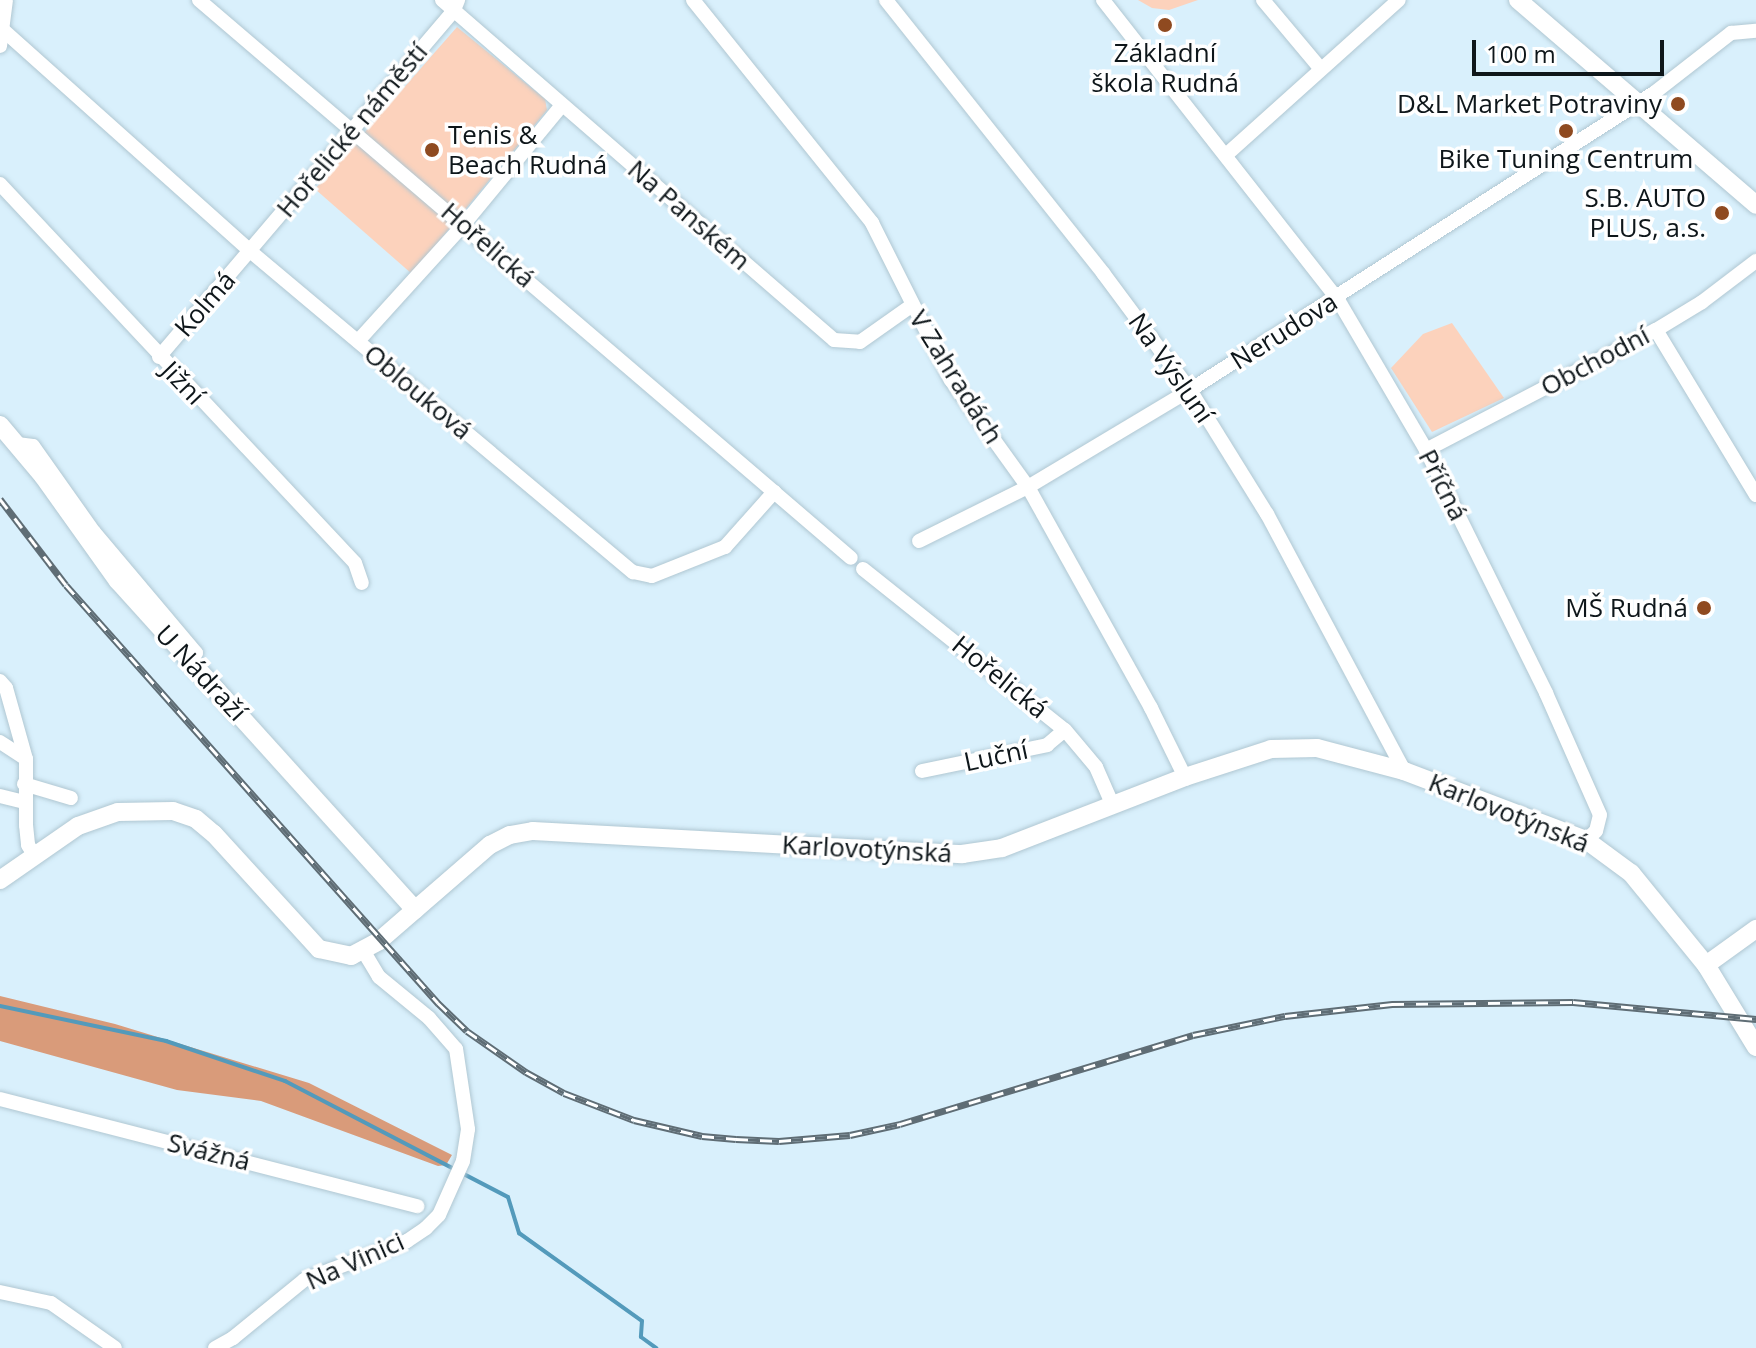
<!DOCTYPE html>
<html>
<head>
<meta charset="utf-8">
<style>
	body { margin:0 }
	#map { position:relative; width:1756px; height:1348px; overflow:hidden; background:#d9f0fc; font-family:"Open Sans",sans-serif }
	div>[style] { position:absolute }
	.green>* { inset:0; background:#fcd2bc }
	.forest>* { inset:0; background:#d99b7a }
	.stream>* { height:4px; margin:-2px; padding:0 2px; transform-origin:2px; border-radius:2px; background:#539abb }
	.roads { filter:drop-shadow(0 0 2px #b0c7d2) drop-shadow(0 0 2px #b0c7d2) }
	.street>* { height:14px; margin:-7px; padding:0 7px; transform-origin:7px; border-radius:7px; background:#fff }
	.secondary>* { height:18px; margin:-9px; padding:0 9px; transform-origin:9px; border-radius:9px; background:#fff }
	.rail>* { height:7px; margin-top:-3.5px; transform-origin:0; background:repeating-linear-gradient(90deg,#fff 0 12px,#5f6d75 0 24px); box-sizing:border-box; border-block:2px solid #5f6d75 }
	.dots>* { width:22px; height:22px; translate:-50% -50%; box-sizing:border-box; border:4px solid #fff; border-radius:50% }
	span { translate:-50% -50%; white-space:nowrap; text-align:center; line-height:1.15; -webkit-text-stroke:7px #fff; paint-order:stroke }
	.poi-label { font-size:26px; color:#0e161a }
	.right { translate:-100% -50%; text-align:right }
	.left { translate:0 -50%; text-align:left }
	.street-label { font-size:26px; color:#0e161a }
	.scale { position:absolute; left:1472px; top:40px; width:192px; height:36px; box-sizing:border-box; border:4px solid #0e161a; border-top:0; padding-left:10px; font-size:24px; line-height:28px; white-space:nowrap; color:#0e161a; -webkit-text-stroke:6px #fff; paint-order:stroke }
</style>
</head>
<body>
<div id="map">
	<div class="green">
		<div style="clip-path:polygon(1138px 0,1198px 0,1169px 10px,1152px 8px)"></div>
		<div style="clip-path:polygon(457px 27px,545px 99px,547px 110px,412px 274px,315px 189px)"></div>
		<div style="clip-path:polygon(1452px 323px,1504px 398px,1432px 432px,1391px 368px,1423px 334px)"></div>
	</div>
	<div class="forest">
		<div style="clip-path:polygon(0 996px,115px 1024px,309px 1083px,452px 1155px,446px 1165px,438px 1166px,261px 1101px,177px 1090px,0 1041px)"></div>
	</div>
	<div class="stream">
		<div style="left:0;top:1006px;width:170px;rotate:11.9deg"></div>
		<div style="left:166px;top:1041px;width:126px;rotate:18.6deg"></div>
		<div style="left:285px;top:1081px;width:251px;rotate:27.5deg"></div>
		<div style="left:508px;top:1197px;width:38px;rotate:73deg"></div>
		<div style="left:519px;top:1233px;width:151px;rotate:35.6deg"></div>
		<div style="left:642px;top:1321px;width:16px;rotate:94deg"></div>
		<div style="left:641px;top:1337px;width:19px;rotate:36deg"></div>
	</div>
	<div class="roads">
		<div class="street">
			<div style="left:199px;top:0;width:757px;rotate:40.55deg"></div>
			<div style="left:442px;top:0;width:519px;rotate:40.94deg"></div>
			<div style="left:834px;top:340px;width:26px;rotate:4deg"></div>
			<div style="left:860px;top:342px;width:62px;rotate:-35.2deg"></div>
			<div style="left:693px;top:0;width:286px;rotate:51.2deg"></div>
			<div style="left:872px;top:223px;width:176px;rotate:63.3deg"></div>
			<div style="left:951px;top:380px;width:132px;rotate:54.3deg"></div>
			<div style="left:1028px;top:487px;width:253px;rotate:60.9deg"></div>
			<div style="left:1151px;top:708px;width:77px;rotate:63.8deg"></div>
			<div style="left:886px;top:0;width:349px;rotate:51.5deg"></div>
			<div style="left:1103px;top:273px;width:146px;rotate:53.4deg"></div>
			<div style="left:1190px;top:390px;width:146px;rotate:58.2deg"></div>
			<div style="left:1267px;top:514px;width:291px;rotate:61.9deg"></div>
			<div style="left:1103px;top:0;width:379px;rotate:51.9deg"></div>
			<div style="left:1337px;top:298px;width:176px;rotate:59.6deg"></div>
			<div style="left:1426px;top:450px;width:271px;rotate:63.7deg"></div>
			<div style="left:1546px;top:693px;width:133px;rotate:66.1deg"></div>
			<div style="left:1600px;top:815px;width:16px;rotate:104deg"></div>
			<div style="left:1596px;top:831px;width:13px;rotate:138deg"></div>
			<div style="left:1263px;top:0;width:90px;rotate:50deg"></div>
			<div style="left:2px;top:29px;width:333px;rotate:41.8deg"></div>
			<div style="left:250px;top:251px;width:500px;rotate:40deg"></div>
			<div style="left:633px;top:572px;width:19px;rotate:12deg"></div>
			<div style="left:652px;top:576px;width:79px;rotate:-21.7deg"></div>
			<div style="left:725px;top:547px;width:74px;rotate:-48.3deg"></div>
			<div style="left:774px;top:492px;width:101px;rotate:40.6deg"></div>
			<div style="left:0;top:46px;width:46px;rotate:-82.6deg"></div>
			<div style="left:1226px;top:155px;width:232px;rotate:-41.9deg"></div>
			<div style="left:0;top:184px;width:519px;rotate:46.87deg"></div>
			<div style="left:355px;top:563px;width:21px;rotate:71deg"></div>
			<div style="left:1656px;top:330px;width:193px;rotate:58.8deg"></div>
			<div style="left:358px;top:341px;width:158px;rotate:-47.8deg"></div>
			<div style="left:464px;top:224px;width:154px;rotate:-50.5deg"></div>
			<div style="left:159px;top:357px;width:455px;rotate:-49.6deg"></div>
			<div style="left:454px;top:10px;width:11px;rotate:-68deg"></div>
			<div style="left:17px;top:444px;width:16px;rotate:7deg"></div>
			<div style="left:33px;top:446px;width:105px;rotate:54.7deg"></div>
			<div style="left:94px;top:532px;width:158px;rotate:49.9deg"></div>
			<div style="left:196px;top:653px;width:10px;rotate:127deg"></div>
			<div style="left:1426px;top:450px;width:259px;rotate:-27.6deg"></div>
			<div style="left:1656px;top:330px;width:54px;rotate:-31.3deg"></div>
			<div style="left:1702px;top:302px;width:68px;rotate:-37.2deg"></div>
			<div style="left:919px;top:541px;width:122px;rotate:-26.4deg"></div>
			<div style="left:1028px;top:487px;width:189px;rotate:-30.9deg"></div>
			<div style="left:1190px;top:390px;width:551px;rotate:-32.62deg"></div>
			<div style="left:1654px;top:93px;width:98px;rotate:-37.9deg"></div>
			<div style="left:1731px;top:33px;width:25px;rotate:-5deg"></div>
			<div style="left:863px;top:569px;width:258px;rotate:38.6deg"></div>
			<div style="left:1065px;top:730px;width:48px;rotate:50deg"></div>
			<div style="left:1096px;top:767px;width:43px;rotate:66.4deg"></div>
			<div style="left:0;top:681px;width:9px;rotate:49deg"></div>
			<div style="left:6px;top:688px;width:74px;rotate:74.3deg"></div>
			<div style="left:26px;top:759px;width:66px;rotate:90deg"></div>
			<div style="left:26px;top:825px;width:20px;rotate:84deg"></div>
			<div style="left:28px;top:845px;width:13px;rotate:58deg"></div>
			<div style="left:0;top:742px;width:31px;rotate:33deg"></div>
			<div style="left:922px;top:771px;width:128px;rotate:-11.7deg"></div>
			<div style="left:1047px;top:745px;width:23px;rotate:-40deg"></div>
			<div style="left:24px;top:784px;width:49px;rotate:16.6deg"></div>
			<div style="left:0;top:796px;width:25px;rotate:14deg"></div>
			<div style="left:0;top:1099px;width:431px;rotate:14.4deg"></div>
			<div style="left:0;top:1292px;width:52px;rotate:12.2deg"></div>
			<div style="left:51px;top:1303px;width:78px;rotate:35.1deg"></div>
			<div style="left:215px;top:1348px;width:21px;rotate:-29deg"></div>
			<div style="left:233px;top:1338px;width:92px;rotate:-39.2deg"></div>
			<div style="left:304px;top:1280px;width:110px;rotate:-20.7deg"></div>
			<div style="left:407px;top:1241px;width:23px;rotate:-34deg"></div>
			<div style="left:426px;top:1228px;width:18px;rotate:-45deg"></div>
			<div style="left:439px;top:1215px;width:59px;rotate:-66deg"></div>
			<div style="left:463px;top:1161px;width:32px;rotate:-81deg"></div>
			<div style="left:468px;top:1129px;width:81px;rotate:-98.5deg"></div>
			<div style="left:456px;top:1049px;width:41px;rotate:-131.1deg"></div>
			<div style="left:429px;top:1018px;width:65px;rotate:-140.6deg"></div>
			<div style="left:379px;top:977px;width:29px;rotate:-121deg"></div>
		</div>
		<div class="secondary">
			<div style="left:1518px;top:0;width:314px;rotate:40.7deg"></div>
			<div style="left:0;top:425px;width:67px;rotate:49.9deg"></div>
			<div style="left:43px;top:476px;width:129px;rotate:54.5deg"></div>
			<div style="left:118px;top:581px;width:443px;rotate:47.9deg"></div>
			<div style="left:0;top:880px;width:95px;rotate:-34.7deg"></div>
			<div style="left:78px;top:826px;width:42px;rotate:-19.3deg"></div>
			<div style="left:118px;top:812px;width:55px;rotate:-1deg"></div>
			<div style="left:173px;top:811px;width:24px;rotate:19deg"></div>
			<div style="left:196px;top:819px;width:23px;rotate:40deg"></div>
			<div style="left:214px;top:834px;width:156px;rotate:47.6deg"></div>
			<div style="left:319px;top:949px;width:33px;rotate:12deg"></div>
			<div style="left:351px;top:956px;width:32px;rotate:-28deg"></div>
			<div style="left:379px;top:941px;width:147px;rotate:-40.9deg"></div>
			<div style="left:490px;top:845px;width:22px;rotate:-27deg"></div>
			<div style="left:510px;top:835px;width:23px;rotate:-10deg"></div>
			<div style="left:533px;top:831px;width:430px;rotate:3.1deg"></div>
			<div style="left:962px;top:854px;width:40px;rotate:-8.5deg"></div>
			<div style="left:1002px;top:848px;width:196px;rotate:-21.2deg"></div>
			<div style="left:1185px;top:777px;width:90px;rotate:-18deg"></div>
			<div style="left:1271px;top:749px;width:46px;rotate:-1.2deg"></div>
			<div style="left:1317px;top:748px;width:90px;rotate:14.8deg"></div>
			<div style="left:1404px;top:771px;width:195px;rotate:20.8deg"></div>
			<div style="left:1586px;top:840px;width:56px;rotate:36.3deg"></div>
			<div style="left:1631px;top:873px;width:119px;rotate:50.8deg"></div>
			<div style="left:1706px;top:965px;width:96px;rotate:58.6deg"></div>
			<div style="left:1706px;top:965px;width:62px;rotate:-35.8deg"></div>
		</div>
	</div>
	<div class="rail">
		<div style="left:0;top:499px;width:108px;rotate:52.5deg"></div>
		<div style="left:66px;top:585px;width:560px;rotate:48.33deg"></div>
		<div style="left:438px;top:1003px;width:40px;rotate:44deg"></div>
		<div style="left:467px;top:1031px;width:72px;rotate:34.8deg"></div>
		<div style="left:526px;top:1072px;width:43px;rotate:28.9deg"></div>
		<div style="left:564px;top:1093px;width:75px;rotate:21.1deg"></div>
		<div style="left:634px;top:1120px;width:70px;rotate:13.2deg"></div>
		<div style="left:702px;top:1136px;width:34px;rotate:5deg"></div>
		<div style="left:736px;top:1139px;width:43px;rotate:2.7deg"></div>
		<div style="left:779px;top:1141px;width:71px;rotate:-4.8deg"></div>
		<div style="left:850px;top:1135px;width:51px;rotate:-12.4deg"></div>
		<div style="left:900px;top:1124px;width:306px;rotate:-16.9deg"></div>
		<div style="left:1193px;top:1035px;width:94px;rotate:-11.7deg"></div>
		<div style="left:1285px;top:1016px;width:108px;rotate:-6.4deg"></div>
		<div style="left:1392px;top:1004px;width:181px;rotate:-0.6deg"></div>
		<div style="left:1573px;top:1002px;width:184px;rotate:5.3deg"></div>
	</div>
	<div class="dots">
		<div style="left:1165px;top:25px;background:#8f4a20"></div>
		<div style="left:1678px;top:104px;background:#8f4a20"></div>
		<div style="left:1566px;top:131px;background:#8f4a20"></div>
		<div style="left:432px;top:150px;background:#8f4a20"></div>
		<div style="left:1722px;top:213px;background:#8f4a20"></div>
		<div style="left:1704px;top:608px;background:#8f4a20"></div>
	</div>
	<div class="poi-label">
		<span style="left:1165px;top:68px">Základní<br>škola Rudná</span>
		<span class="right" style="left:1662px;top:104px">D&amp;L Market Potraviny</span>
		<span class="left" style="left:448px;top:150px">Tenis &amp;<br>Beach Rudná</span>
		<span style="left:1566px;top:159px">Bike Tuning Centrum</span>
		<span class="right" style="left:1706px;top:213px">S.B. AUTO<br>PLUS, a.s.</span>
		<span class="right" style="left:1688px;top:608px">MŠ Rudná</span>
	</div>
	<div class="street-label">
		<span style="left:352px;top:130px;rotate:-50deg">Hořelické náměstí</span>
		<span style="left:689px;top:215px;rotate:41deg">Na Panském</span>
		<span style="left:488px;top:245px;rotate:41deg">Hořelická</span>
		<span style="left:205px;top:304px;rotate:-49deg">Kolmá</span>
		<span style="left:1284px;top:331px;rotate:-32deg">Nerudova</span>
		<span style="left:1595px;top:361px;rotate:-28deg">Obchodní</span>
		<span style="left:1171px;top:368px;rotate:55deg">Na Výsluní</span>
		<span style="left:956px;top:377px;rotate:58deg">V Zahradách</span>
		<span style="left:183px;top:383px;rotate:46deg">Jižní</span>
		<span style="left:418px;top:392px;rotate:40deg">Oblouková</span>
		<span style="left:1443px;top:485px;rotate:63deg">Příčná</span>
		<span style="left:201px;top:673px;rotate:47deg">U Nádraží</span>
		<span style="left:1000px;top:677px;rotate:39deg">Hořelická</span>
		<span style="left:996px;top:756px;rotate:-12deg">Luční</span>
		<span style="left:1509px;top:813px;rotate:22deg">Karlovotýnská</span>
		<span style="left:867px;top:849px;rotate:3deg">Karlovotýnská</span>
		<span style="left:209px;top:1152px;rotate:14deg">Svážná</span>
		<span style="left:355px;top:1261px;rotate:-24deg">Na Vinici</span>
	</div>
	<div class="scale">100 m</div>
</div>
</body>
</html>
